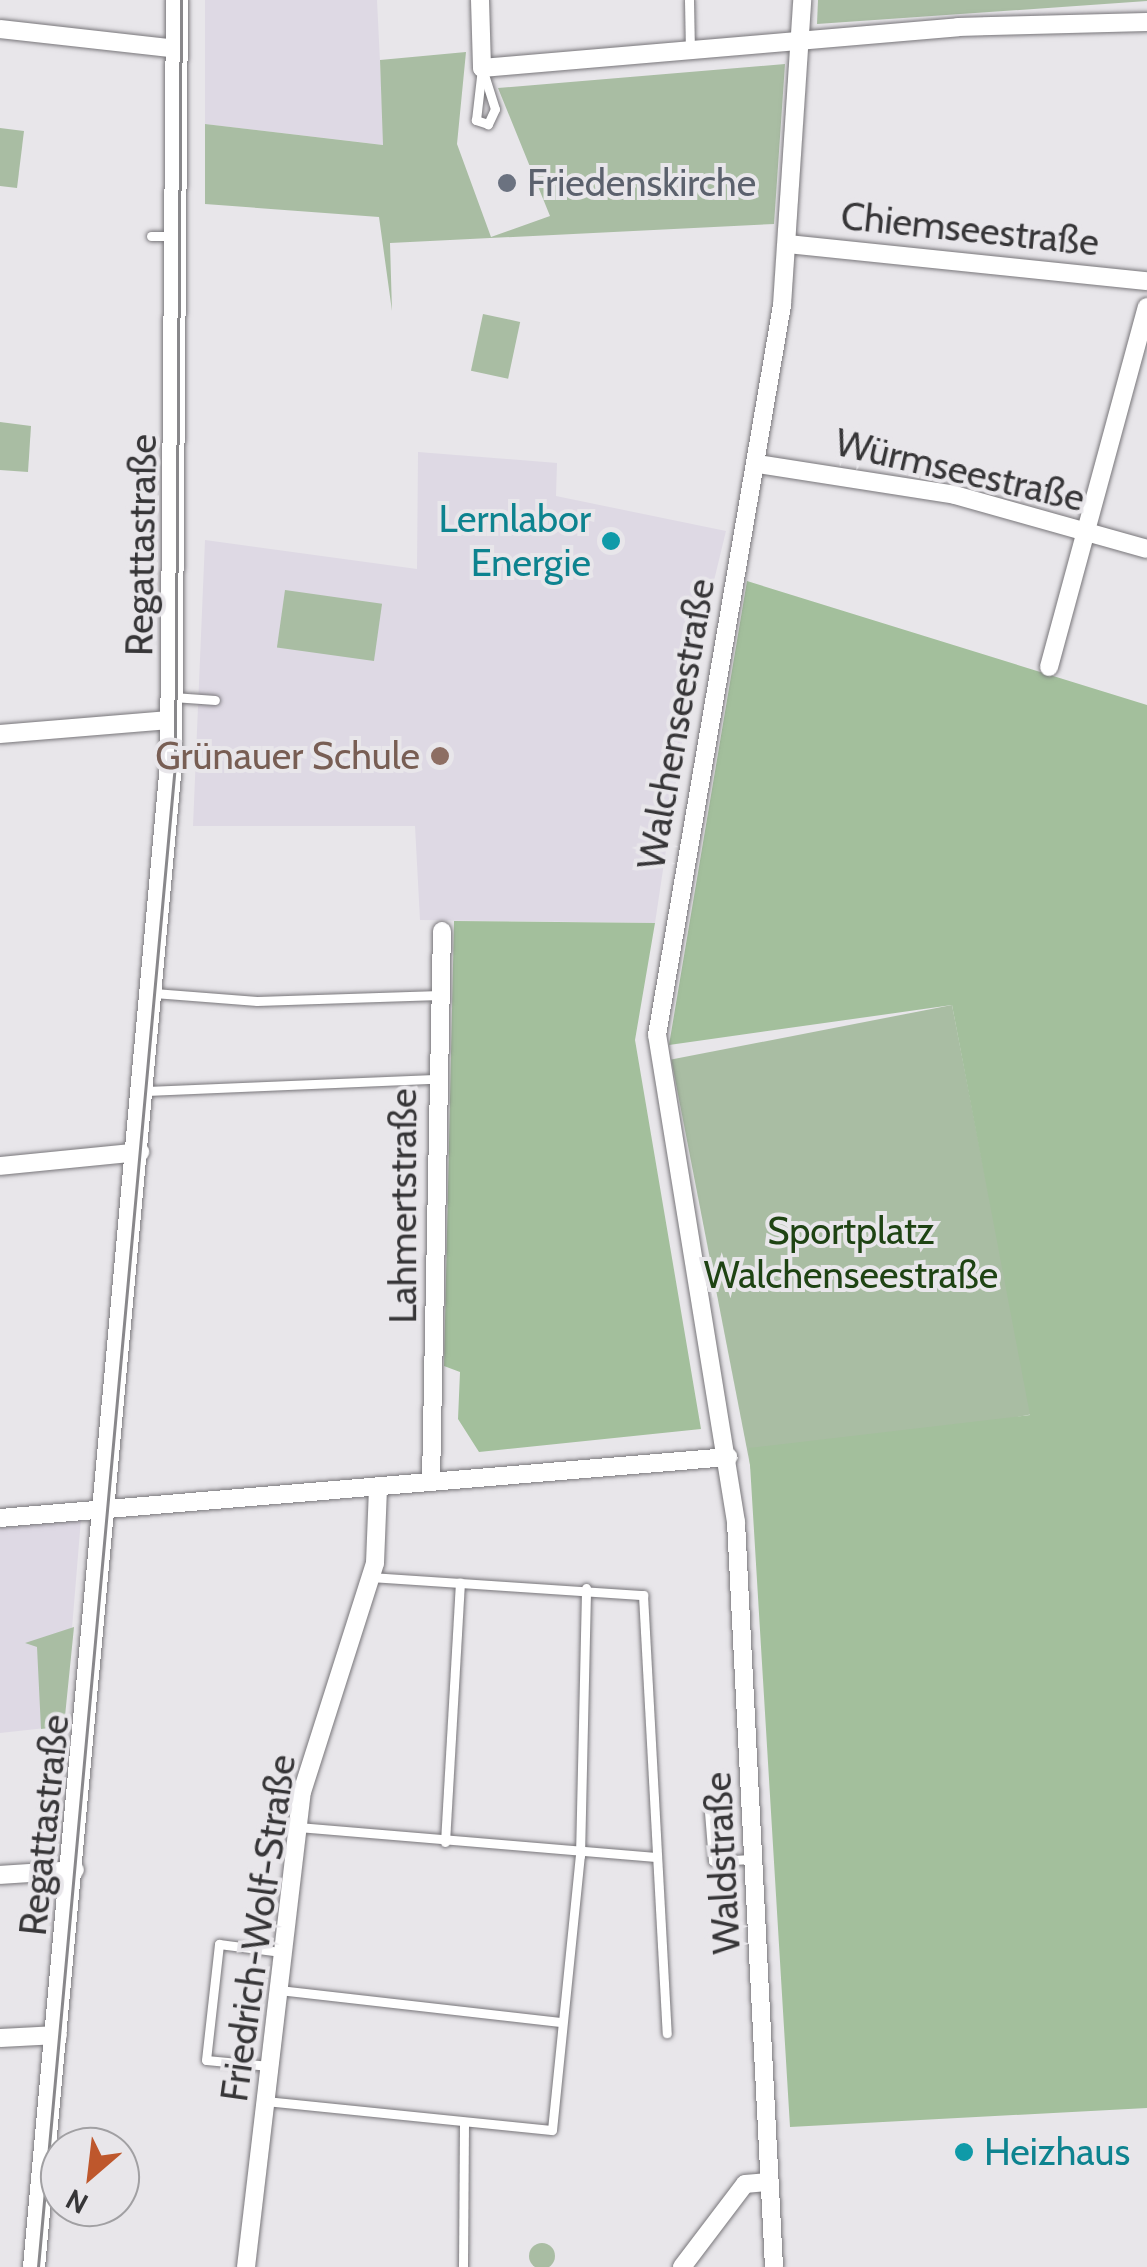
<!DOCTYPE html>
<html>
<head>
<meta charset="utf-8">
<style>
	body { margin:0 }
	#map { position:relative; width:1147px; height:2267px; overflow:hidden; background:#e8e6ea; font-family:Cabin,sans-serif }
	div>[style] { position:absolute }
	.built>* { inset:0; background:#ded9e4 }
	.green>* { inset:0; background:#a9bda3; transform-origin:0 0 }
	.round { border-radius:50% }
	.forest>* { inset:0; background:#a3bf9c }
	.roads { filter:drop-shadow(0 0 2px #78767a) drop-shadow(0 0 2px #78767a) }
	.service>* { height:9px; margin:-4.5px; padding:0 4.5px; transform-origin:4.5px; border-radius:4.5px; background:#fff }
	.minor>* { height:18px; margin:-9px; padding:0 9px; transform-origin:9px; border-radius:9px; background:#fff }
	.secondary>* { height:22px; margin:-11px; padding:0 11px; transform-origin:11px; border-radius:11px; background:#fff }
	.tram>* { height:2.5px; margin:-1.25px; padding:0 1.25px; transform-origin:1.25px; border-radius:1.25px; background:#89888b }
	.dots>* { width:28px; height:28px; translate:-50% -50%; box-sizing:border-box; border:5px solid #e8e6ea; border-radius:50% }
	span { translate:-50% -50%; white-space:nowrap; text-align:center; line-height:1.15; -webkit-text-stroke:8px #e8e6ea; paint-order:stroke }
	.worship-label { font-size:38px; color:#5b616d }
	.left { translate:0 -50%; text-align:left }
	.street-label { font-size:38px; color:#373638 }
	.culture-label { font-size:38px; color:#0d838f }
	.right { translate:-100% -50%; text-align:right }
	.education-label { font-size:38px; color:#785e54 }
	.park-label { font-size:38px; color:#1e4313 }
	.north { position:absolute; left:40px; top:2127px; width:100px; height:100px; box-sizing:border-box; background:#e8e6ea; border:2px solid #a1a0a3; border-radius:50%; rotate:208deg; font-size:28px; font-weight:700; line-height:40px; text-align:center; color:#373638 }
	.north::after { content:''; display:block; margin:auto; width:35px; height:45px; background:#be572c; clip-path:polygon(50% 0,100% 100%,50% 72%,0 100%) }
</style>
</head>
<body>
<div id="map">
	<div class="built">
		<div style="clip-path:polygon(205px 0,377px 0,384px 145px,205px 124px)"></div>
		<div style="clip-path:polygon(418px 452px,557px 463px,556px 496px,726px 531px,694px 663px,655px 923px,420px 920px,415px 826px,193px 826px,205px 540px,417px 569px)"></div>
		<div style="clip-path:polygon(81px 1519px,64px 1726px,0 1733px,0 1528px)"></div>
	</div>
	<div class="green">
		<div style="clip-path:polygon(818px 0,1147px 0,1147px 1px,817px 24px)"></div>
		<div style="clip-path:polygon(466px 52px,457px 144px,491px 237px,550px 216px,498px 88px,785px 64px,774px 224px,390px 243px,392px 311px,379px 217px,205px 204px,205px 124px,383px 145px,380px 60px)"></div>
		<div style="clip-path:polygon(0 128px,24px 131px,17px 188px,0 186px)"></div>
		<div style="left:483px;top:314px;width:38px;height:58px;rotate:12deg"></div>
		<div style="clip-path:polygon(0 422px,31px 426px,28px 472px,0 470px)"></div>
		<div style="left:285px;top:590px;width:98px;height:58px;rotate:8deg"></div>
		<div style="left:952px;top:1005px;width:417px;height:286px;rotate:79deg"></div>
		<div style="clip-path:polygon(74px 1627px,64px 1726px,41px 1729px,37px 1647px,25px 1643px)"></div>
		<div class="round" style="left:529px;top:2243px;width:26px;height:26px"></div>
	</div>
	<div class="forest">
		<div style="clip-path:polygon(747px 581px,1147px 705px,1147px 2108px,790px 2127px,749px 1448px,1030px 1415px,952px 1005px,669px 1045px)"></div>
		<div style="clip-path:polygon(454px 921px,655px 923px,635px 1040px,701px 1429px,479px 1452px,458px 1419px,460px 1372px,444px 1366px)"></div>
	</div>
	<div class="roads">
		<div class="service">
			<div style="left:689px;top:0;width:50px;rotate:88.9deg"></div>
			<div style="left:482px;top:68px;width:43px;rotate:72.4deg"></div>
			<div style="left:495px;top:109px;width:17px;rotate:115deg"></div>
			<div style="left:488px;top:124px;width:13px;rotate:-162deg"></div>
			<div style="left:476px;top:120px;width:52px;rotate:-83.4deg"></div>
			<div style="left:151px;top:236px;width:22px"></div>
			<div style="left:173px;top:697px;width:42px;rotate:4.1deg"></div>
			<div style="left:154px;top:993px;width:103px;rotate:4.4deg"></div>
			<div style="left:257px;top:1001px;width:183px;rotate:-1.9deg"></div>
			<div style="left:145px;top:1091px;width:291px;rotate:-2.4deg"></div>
			<div style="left:371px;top:1577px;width:273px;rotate:3.8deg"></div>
			<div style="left:643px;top:1595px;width:439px;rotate:86.9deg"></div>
			<div style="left:709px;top:1812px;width:49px;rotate:85.3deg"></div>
			<div style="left:713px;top:1861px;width:39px;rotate:-3deg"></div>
			<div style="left:298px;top:1827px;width:359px;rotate:4.8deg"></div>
			<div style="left:445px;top:1842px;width:260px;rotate:-86.7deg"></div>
			<div style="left:279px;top:1990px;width:283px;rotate:6.5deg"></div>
			<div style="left:269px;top:2066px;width:63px;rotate:-174.6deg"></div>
			<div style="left:206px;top:2060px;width:117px;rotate:-83.6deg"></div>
			<div style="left:219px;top:1944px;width:63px;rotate:7.4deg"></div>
			<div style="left:265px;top:2101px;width:288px;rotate:5.8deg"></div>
			<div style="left:552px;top:2130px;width:275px;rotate:-84.2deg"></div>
			<div style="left:580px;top:1856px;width:268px;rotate:-88.7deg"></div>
			<div style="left:463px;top:2267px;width:145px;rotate:-89.6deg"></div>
		</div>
		<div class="minor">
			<div style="left:480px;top:0;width:68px;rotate:88.3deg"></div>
			<div style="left:482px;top:68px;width:478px;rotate:-4.9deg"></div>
			<div style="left:958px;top:27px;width:189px;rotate:-1.5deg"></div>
			<div style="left:0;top:29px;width:178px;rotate:6.4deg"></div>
			<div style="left:787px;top:244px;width:362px;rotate:5.9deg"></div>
			<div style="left:758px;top:464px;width:199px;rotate:8.9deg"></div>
			<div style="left:955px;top:495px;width:199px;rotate:15.7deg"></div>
			<div style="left:1049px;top:667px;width:373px;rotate:-74.8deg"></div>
			<div style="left:0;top:734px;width:173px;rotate:-4.7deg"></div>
			<div style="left:0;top:1166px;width:141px;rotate:-5.7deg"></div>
			<div style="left:431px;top:1482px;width:551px;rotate:-88.86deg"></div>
			<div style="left:0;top:1518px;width:731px;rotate:-4.79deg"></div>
			<div style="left:0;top:1875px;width:75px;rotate:-3.8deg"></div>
			<div style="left:0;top:2038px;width:58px;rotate:-3deg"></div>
			<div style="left:246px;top:2267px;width:478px;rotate:-83.3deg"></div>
			<div style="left:302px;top:1792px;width:240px;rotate:-72.3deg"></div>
			<div style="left:375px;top:1563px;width:76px;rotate:-87.7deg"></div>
			<div style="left:682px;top:2267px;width:104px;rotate:-52.8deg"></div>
			<div style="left:745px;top:2184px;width:24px;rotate:-5deg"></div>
			<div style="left:774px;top:2267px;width:746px;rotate:-92.92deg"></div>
			<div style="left:736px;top:1522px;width:493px;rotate:-99.2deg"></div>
			<div style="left:657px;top:1035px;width:741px;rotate:-80.28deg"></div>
			<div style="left:782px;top:305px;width:306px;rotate:-86.2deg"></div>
		</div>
		<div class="secondary">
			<div style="left:34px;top:2267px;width:1509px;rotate:-84.79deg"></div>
			<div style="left:171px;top:764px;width:764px;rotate:-89.55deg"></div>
		</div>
	</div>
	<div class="tram">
		<div style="left:38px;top:2267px;width:1508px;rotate:-84.79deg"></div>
		<div style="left:175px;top:765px;width:765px;rotate:-89.55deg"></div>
	</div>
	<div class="dots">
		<div style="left:507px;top:183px;background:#6b7280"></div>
		<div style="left:611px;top:541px;background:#0f9aa8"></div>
		<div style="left:440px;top:756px;background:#8d6e63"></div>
		<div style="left:964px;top:2152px;background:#0f9aa8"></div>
	</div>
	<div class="worship-label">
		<span class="left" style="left:527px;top:183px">Friedenskirche</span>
	</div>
	<div class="street-label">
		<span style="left:970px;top:229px;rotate:6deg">Chiemseestraße</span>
		<span style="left:960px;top:470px;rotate:13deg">Würmseestraße</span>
		<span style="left:141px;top:545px;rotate:-89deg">Regattastraße</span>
		<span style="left:676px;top:724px;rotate:-80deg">Walchenseestraße</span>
		<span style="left:403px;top:1206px;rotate:-90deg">Lahmertstraße</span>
		<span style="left:44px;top:1825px;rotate:-84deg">Regattastraße</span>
		<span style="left:722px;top:1863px;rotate:-93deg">Waldstraße</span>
		<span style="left:258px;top:1928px;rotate:-82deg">Friedrich-Wolf-Straße</span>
	</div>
	<div class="culture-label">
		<span class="right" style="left:591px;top:541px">Lernlabor<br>Energie</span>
		<span class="left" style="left:984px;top:2152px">Heizhaus</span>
	</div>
	<div class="education-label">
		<span class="right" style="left:420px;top:756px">Grünauer Schule</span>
	</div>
	<div class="park-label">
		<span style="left:851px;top:1253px">Sportplatz<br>Walchenseestraße</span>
	</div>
	<div class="north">N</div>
</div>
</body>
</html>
